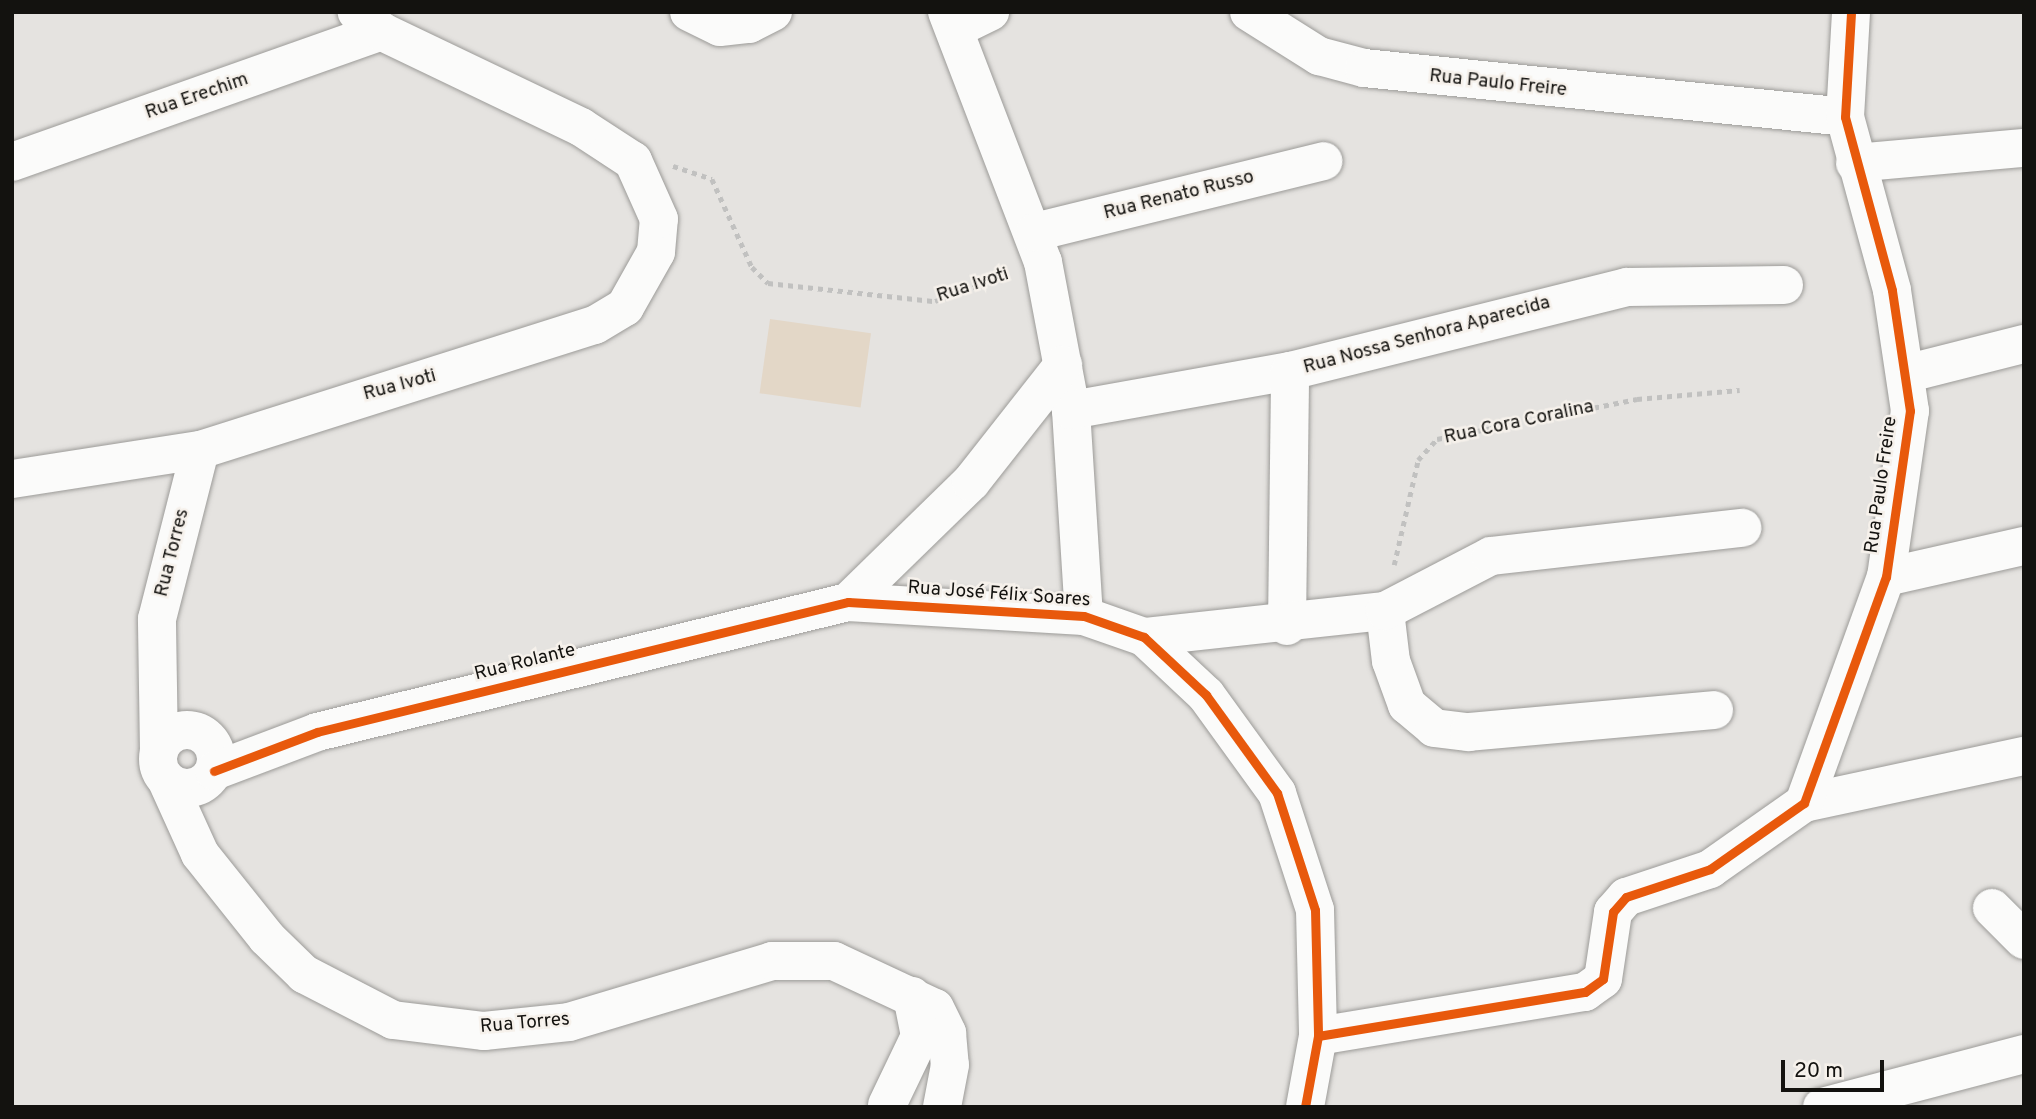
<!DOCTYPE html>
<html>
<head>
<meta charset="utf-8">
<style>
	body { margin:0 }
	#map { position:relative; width:2036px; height:1119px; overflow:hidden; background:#e5e3e0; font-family:Overpass,sans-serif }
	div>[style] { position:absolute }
	.green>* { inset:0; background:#e3d7c7; transform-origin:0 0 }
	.path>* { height:4.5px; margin-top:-2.25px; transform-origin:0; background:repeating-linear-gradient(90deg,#c1c1c0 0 5px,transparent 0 10px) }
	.roads { filter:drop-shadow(0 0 2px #9c9b98) drop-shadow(0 0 2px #9c9b98) }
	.minor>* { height:38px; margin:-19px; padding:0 19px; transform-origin:19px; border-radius:19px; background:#fbfbfa }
	.minor>.ring { margin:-19px; padding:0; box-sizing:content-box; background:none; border:38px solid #fbfbfa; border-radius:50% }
	.cycleway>* { height:9px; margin:-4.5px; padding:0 4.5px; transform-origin:4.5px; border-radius:4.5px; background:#e8590c }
	span { translate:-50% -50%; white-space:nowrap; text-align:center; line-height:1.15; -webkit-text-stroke:5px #f6f1eb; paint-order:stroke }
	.street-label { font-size:19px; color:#13120f }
	.frame { position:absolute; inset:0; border:14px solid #13120f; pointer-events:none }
	.scale { position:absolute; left:1781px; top:1060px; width:103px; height:32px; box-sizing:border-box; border:4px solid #13120f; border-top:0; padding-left:9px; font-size:21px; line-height:24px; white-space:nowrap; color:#13120f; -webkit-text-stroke:5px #f6f1eb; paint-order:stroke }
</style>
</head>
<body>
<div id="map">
	<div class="green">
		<div style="left:770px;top:319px;width:102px;height:75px;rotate:8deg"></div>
	</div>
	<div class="path">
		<div style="left:673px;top:166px;width:41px;rotate:18.4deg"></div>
		<div style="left:712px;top:179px;width:97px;rotate:65.6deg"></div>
		<div style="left:752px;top:267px;width:23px;rotate:45deg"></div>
		<div style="left:768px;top:283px;width:168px;rotate:6.2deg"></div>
		<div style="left:935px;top:301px;width:79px;rotate:-20deg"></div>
		<div style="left:1394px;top:565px;width:108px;rotate:-77.1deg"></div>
		<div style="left:1418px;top:460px;width:28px;rotate:-48deg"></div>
		<div style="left:1437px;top:439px;width:204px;rotate:-11.3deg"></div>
		<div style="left:1637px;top:399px;width:103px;rotate:-5deg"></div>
	</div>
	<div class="roads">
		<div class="minor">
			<div style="left:689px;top:12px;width:34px;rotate:26deg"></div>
			<div style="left:720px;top:27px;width:29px;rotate:-6deg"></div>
			<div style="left:749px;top:24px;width:27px;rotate:-27deg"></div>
			<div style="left:947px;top:12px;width:268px;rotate:69deg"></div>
			<div style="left:1043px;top:262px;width:151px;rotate:79.3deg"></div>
			<div style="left:1071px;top:410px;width:206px;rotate:86.4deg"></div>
			<div style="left:1249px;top:12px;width:83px;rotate:32.2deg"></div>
			<div style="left:1319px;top:56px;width:47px;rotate:14.9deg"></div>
			<div style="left:1364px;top:68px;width:483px;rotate:5.8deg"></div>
			<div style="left:957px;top:28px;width:37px;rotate:-26deg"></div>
			<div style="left:12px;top:162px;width:392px;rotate:-19.5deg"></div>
			<div style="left:1855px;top:163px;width:170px;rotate:-5.1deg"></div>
			<div style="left:1035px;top:232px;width:297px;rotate:-13.8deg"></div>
			<div style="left:1909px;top:373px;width:119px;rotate:-14.2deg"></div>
			<div style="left:1071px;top:410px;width:222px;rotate:-10.1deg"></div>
			<div style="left:1290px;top:371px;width:347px;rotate:-14deg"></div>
			<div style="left:1627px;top:287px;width:157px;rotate:-0.7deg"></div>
			<div style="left:12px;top:479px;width:190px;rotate:-8.8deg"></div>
			<div style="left:200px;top:450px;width:414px;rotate:-17.6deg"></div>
			<div style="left:595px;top:325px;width:35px;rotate:-31deg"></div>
			<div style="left:625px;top:307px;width:63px;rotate:-60.6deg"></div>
			<div style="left:656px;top:252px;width:33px;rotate:-85deg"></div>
			<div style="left:659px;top:219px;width:64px;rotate:-114.1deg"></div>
			<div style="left:633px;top:161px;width:62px;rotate:-146.8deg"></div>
			<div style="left:581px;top:127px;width:222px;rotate:-154.4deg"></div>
			<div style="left:381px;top:31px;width:31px;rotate:-142deg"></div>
			<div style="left:1886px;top:577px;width:141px;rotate:-12.7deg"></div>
			<div style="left:848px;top:602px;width:172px;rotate:-44.3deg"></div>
			<div style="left:971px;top:482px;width:149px;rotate:-51.8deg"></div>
			<div style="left:1385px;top:611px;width:50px;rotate:83.2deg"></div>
			<div style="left:1391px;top:661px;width:47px;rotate:70deg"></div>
			<div style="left:1407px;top:705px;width:35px;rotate:40deg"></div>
			<div style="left:1434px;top:728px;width:35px;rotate:7deg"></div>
			<div style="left:1469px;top:732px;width:246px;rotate:-5.1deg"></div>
			<div style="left:1287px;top:626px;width:255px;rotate:-89.3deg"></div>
			<div style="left:1144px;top:637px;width:242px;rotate:-6.2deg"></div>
			<div style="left:1385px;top:611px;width:119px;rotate:-27.4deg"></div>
			<div style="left:1491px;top:556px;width:253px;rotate:-6.4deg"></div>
			<div class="ring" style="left:158px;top:730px;width:20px;height:20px"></div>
			<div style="left:159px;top:751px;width:132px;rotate:-90.9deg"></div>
			<div style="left:157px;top:619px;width:174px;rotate:-75.7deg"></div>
			<div style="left:214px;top:771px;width:110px;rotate:-20.7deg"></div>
			<div style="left:317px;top:732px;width:547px;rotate:-13.76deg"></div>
			<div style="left:848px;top:602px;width:236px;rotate:3.4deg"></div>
			<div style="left:1084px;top:616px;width:64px;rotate:19.3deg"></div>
			<div style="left:1144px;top:637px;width:85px;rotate:43.1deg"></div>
			<div style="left:1206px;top:695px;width:121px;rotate:54.1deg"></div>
			<div style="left:1277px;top:793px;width:123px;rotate:72deg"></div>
			<div style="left:1315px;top:910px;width:126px;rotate:88.6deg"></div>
			<div style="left:1318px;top:1036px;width:72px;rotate:100.4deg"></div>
			<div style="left:166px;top:779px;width:82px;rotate:65.6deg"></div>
			<div style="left:200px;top:854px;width:107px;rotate:51.4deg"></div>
			<div style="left:267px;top:938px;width:52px;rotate:44.2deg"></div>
			<div style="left:304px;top:974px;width:100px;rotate:27.3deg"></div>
			<div style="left:393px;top:1020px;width:92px;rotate:6.9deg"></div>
			<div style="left:484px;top:1031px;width:85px;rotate:-6deg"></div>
			<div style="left:569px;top:1022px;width:212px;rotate:-16.7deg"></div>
			<div style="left:772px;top:961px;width:62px"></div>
			<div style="left:834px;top:961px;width:111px;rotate:25deg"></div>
			<div style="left:935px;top:1008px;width:28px;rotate:64deg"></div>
			<div style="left:947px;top:1033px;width:32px;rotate:85deg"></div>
			<div style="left:950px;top:1065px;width:43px;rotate:100.8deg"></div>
			<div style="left:1804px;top:803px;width:225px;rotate:-12.1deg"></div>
			<div style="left:1992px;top:908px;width:45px;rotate:45deg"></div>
			<div style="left:1318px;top:1036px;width:271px;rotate:-9.4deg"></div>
			<div style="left:1585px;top:992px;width:22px;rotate:-36deg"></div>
			<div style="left:1603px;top:979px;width:68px;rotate:-81.5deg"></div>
			<div style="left:1613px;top:912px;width:20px;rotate:-49deg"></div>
			<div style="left:1626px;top:897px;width:89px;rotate:-18.4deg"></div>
			<div style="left:1710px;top:869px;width:115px;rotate:-35.1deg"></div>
			<div style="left:1804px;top:803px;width:240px;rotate:-70.1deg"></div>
			<div style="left:1886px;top:577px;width:168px;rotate:-81.8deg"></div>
			<div style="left:1910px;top:411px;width:122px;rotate:-98.5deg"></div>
			<div style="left:1892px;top:290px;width:179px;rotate:-105.2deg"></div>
			<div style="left:1845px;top:117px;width:105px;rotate:-86.7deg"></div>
			<div style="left:887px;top:1105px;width:76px;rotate:-64.4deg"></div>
			<div style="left:920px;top:1036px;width:41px;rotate:-101.3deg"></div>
			<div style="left:1822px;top:1107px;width:209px;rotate:-14.7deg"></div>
		</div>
	</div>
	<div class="cycleway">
		<div style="left:214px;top:771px;width:110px;rotate:-20.7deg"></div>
		<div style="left:317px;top:732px;width:547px;rotate:-13.76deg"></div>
		<div style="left:848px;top:602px;width:236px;rotate:3.4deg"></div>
		<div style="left:1084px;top:616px;width:64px;rotate:19.3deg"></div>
		<div style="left:1144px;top:637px;width:85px;rotate:43.1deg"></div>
		<div style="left:1206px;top:695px;width:121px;rotate:54.1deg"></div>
		<div style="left:1277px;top:793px;width:123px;rotate:72deg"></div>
		<div style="left:1315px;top:910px;width:126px;rotate:88.6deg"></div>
		<div style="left:1318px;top:1036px;width:72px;rotate:100.4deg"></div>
		<div style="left:1318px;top:1036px;width:271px;rotate:-9.4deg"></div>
		<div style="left:1585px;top:992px;width:22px;rotate:-36deg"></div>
		<div style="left:1603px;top:979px;width:68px;rotate:-81.5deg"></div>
		<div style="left:1613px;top:912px;width:20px;rotate:-49deg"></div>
		<div style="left:1626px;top:897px;width:89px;rotate:-18.4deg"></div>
		<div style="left:1710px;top:869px;width:115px;rotate:-35.1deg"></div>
		<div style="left:1804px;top:803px;width:240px;rotate:-70.1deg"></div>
		<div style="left:1886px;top:577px;width:168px;rotate:-81.8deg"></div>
		<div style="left:1910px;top:411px;width:122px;rotate:-98.5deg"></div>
		<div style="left:1892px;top:290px;width:179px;rotate:-105.2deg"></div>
		<div style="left:1845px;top:117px;width:105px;rotate:-86.7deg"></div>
	</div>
	<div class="street-label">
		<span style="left:1498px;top:84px;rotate:6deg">Rua Paulo Freire</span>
		<span style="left:197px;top:97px;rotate:-19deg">Rua Erechim</span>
		<span style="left:1179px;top:196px;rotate:-14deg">Rua Renato Russo</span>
		<span style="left:973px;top:286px;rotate:-18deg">Rua Ivoti</span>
		<span style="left:1427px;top:336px;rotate:-15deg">Rua Nossa Senhora Aparecida</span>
		<span style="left:400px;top:386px;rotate:-15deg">Rua Ivoti</span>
		<span style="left:1519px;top:423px;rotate:-12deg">Rua Cora Coralina</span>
		<span style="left:1882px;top:485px;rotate:-82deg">Rua Paulo Freire</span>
		<span style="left:173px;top:553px;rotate:-76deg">Rua Torres</span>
		<span style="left:999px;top:595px;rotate:4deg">Rua José Félix Soares</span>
		<span style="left:525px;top:663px;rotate:-14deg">Rua Rolante</span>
		<span style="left:525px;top:1024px;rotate:-5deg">Rua Torres</span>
	</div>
	<div class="frame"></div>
	<div class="scale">20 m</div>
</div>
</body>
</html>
